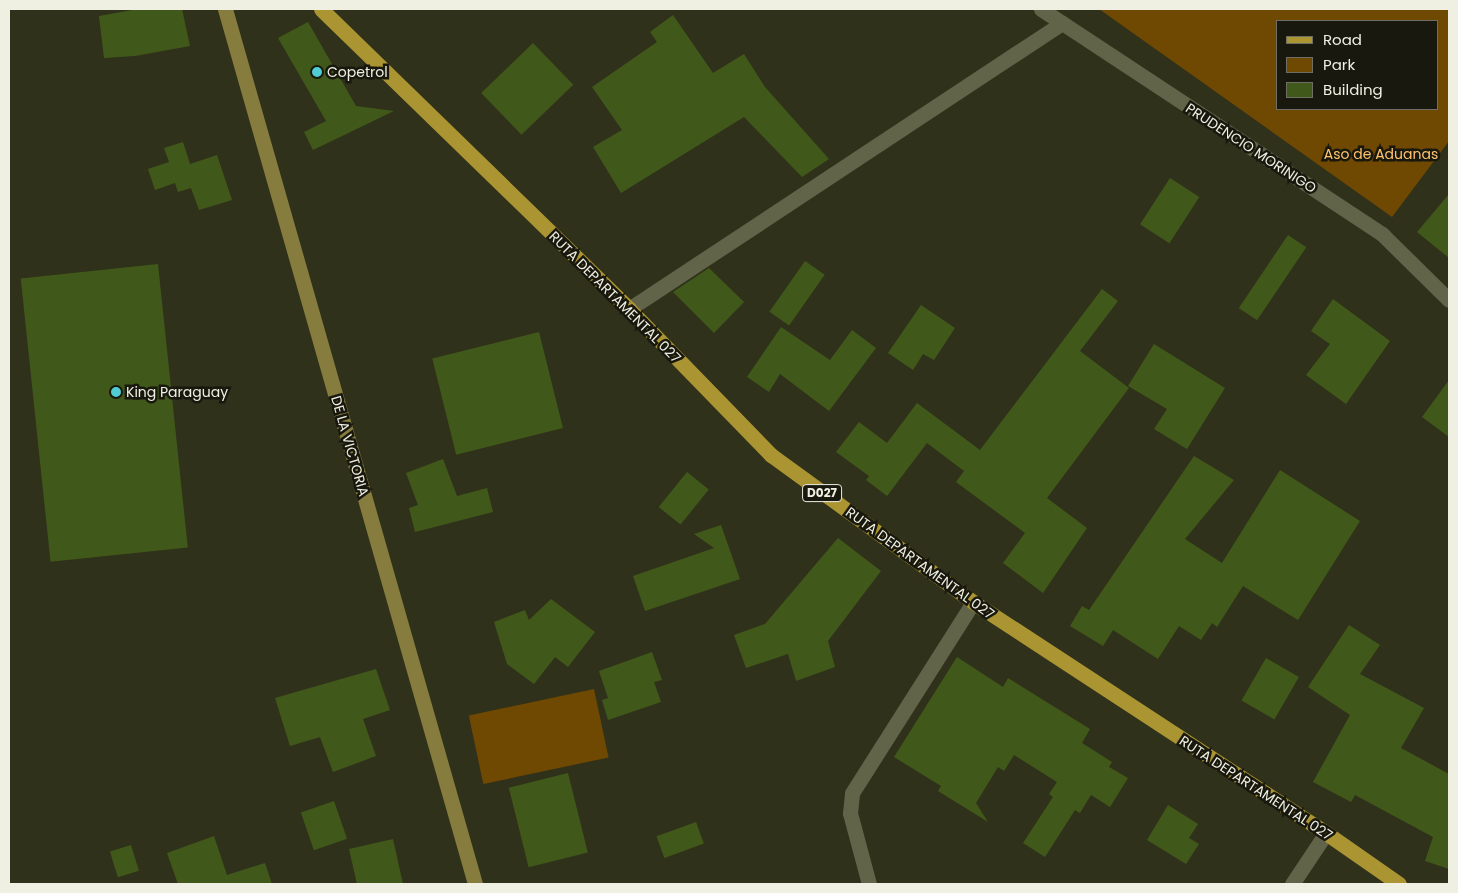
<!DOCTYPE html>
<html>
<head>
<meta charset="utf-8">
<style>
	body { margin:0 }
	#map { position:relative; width:1458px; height:893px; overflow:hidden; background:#30311a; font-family:Poppins,sans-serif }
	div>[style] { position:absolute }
	.green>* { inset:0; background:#6f4801; transform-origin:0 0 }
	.building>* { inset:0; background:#40591a; transform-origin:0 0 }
	.street>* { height:15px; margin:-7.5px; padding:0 7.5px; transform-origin:7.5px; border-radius:7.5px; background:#62644a }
	.secondary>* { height:15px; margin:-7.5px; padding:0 7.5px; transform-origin:7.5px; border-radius:7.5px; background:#867c3e }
	.primary>* { height:15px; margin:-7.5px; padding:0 7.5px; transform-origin:7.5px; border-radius:7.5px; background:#ab9432 }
	.dots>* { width:14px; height:14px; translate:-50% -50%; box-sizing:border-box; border:2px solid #18180e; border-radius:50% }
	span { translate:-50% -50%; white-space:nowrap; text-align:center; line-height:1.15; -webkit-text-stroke:5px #18180e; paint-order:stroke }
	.shield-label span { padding:1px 4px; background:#18180e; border:1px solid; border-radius:4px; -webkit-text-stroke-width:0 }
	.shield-label { font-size:12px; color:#eff0e2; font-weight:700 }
	.poi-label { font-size:14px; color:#eff0e2 }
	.left { translate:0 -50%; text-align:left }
	.street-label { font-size:14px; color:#eff0e2 }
	.park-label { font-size:14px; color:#fec26d }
	.frame { position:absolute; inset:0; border:10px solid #eff0e2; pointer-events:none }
	.legend { position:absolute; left:1276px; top:20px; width:162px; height:90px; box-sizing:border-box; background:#18180e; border:1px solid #6e6e63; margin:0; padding:6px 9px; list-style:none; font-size:15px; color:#eff0e2 }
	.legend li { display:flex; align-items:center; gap:10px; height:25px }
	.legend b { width:25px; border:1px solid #6e6e63 }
</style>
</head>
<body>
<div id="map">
	<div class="green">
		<div style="clip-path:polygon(evenodd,1099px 9px,1449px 9px,1449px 141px,1392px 217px,1099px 9px,1277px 21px,1437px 21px,1437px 109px,1277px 109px,1277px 21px)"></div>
		<div style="left:594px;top:689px;width:70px;height:128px;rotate:78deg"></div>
	</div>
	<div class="building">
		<div style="clip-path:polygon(138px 9px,182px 9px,190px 46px,135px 56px,104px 58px,99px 16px)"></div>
		<div style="clip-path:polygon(673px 15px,713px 73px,744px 54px,765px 87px,829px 159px,802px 177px,744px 117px,621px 193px,593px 147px,622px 130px,592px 87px,657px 42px,650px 32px)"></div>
		<div style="clip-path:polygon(308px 22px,356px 106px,394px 111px,313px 150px,304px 132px,326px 121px,278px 38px)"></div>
		<div style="left:533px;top:43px;width:58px;height:72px;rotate:46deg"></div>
		<div style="clip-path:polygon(183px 142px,190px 164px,217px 155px,232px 200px,199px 210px,191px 188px,178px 192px,175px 183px,155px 190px,148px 169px,169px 162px,164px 148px)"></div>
		<div style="left:1170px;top:178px;width:35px;height:55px;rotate:33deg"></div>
		<div style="clip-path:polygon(1449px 194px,1449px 258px,1417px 232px)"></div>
		<div style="left:1288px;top:235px;width:22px;height:88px;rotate:34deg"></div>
		<div style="left:805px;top:261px;width:24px;height:62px;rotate:35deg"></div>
		<div style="left:158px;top:264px;width:285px;height:138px;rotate:84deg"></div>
		<div style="clip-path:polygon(709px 268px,744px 302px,714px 333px,673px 292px)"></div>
		<div style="clip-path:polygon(1102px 289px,1118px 301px,1080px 351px,1129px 388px,1047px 498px,1087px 528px,1043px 593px,1003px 563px,1025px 533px,956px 482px,964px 471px,927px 443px,887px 496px,866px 480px,869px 476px,836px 452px,859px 422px,887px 443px,917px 403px,980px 450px)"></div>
		<div style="clip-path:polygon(1333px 299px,1390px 341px,1346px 404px,1306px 375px,1330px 344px,1311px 331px)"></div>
		<div style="clip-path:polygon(921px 305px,955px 328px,934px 360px,923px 354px,913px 370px,888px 353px)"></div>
		<div style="clip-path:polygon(781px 327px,830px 360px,852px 330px,876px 348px,829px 411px,780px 374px,769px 392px,747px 377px)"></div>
		<div style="left:539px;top:332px;width:99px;height:110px;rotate:76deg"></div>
		<div style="clip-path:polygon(1154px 344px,1225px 388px,1187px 449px,1154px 429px,1167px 409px,1128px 386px)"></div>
		<div style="clip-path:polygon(1449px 380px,1449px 437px,1422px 417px)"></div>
		<div style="clip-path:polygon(1194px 456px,1234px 480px,1185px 539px,1222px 563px,1280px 470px,1360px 521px,1298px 620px,1243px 586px,1217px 627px,1212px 623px,1201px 640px,1179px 626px,1158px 659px,1113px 630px,1103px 646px,1070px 626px,1082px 606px,1089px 610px)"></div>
		<div style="clip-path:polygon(443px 459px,457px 496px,487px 488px,493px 512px,415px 532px,409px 508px,418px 505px,406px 473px)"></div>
		<div style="left:687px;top:472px;width:28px;height:45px;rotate:39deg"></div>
		<div style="clip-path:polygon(721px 525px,740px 579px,645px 611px,633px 576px,714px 548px,694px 534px)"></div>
		<div style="clip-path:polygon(838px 538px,881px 571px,828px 641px,835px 667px,796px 681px,788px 654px,746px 668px,734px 635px,765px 624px)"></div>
		<div style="clip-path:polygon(551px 599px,595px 632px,568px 667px,555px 657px,534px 684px,507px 664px,494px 622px,525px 610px,529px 620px)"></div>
		<div style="clip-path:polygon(1349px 625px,1380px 645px,1360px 674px,1424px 708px,1401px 748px,1449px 774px,1449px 869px,1425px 861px,1433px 837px,1355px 795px,1351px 802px,1313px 782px,1350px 715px,1308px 687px)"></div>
		<div style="clip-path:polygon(652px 652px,662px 680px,654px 682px,661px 702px,608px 720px,602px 700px,608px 698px,599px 671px)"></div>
		<div style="clip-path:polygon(957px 657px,1003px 687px,1008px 678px,1090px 729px,1082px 743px,1112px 762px,1109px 767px,1128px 778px,1110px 807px,1091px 795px,1080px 813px,1075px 810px,1045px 857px,1023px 843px,1053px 797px,1049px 794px,1057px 782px,1014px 755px,1004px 771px,998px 767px,976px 803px,988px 822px,938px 791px,941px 786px,894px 757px)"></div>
		<div style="left:1266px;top:658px;width:38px;height:49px;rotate:30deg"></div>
		<div style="clip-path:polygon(376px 669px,390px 710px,363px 719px,376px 756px,333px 772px,320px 737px,290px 746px,275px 698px)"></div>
		<div style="left:568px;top:773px;width:82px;height:61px;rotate:76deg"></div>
		<div style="left:334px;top:801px;width:40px;height:35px;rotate:71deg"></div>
		<div style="clip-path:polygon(1168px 805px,1198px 824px,1189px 838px,1199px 844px,1186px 864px,1147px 840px)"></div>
		<div style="left:696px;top:822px;width:23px;height:42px;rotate:70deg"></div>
		<div style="clip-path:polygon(214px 836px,227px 875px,265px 863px,272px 884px,178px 884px,167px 853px)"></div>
		<div style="clip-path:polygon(393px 839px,403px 884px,357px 884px,349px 849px)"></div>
		<div style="left:131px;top:845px;width:27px;height:22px;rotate:73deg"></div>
	</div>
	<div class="street">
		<div style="left:1041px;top:9px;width:409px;rotate:33.4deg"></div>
		<div style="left:1382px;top:234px;width:94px;rotate:44.6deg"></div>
		<div style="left:629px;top:309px;width:519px;rotate:-33.45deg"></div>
		<div style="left:869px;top:884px;width:73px;rotate:-105deg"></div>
		<div style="left:850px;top:813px;width:20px;rotate:-84deg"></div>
		<div style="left:852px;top:793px;width:226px;rotate:-57.6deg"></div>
		<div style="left:1292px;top:884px;width:61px;rotate:-56.3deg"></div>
	</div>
	<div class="secondary">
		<div style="left:225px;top:9px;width:910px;rotate:74.05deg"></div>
	</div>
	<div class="primary">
		<div style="left:321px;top:9px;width:430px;rotate:44.2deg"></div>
		<div style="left:629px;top:309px;width:204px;rotate:45.8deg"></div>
		<div style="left:771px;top:455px;width:250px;rotate:36deg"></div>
		<div style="left:973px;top:602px;width:422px;rotate:33.2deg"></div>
		<div style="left:1326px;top:833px;width:89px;rotate:34.9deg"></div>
	</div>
	<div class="dots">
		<div style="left:317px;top:72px;background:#51ccd3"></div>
		<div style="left:116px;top:392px;background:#51ccd3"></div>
	</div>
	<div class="shield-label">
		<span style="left:822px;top:493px">D027</span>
	</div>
	<div class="poi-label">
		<span class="left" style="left:327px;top:72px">Copetrol</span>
		<span class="left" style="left:126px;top:392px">King Paraguay</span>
	</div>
	<div class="street-label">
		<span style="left:1251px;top:148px;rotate:33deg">PRUDENCIO MORINIGO</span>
		<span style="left:615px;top:297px;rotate:45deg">RUTA DEPARTAMENTAL 027</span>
		<span style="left:350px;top:446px;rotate:74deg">DE LA VICTORIA</span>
		<span style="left:920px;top:563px;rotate:36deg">RUTA DEPARTAMENTAL 027</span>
		<span style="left:1256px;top:788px;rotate:33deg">RUTA DEPARTAMENTAL 027</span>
	</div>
	<div class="park-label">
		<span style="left:1381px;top:154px">Aso de Aduanas</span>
	</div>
	<div class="frame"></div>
	<ul class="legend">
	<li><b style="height:6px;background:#ab9432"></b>Road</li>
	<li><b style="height:14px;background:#6f4801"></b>Park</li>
	<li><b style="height:14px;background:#40591a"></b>Building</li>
	</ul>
</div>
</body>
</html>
